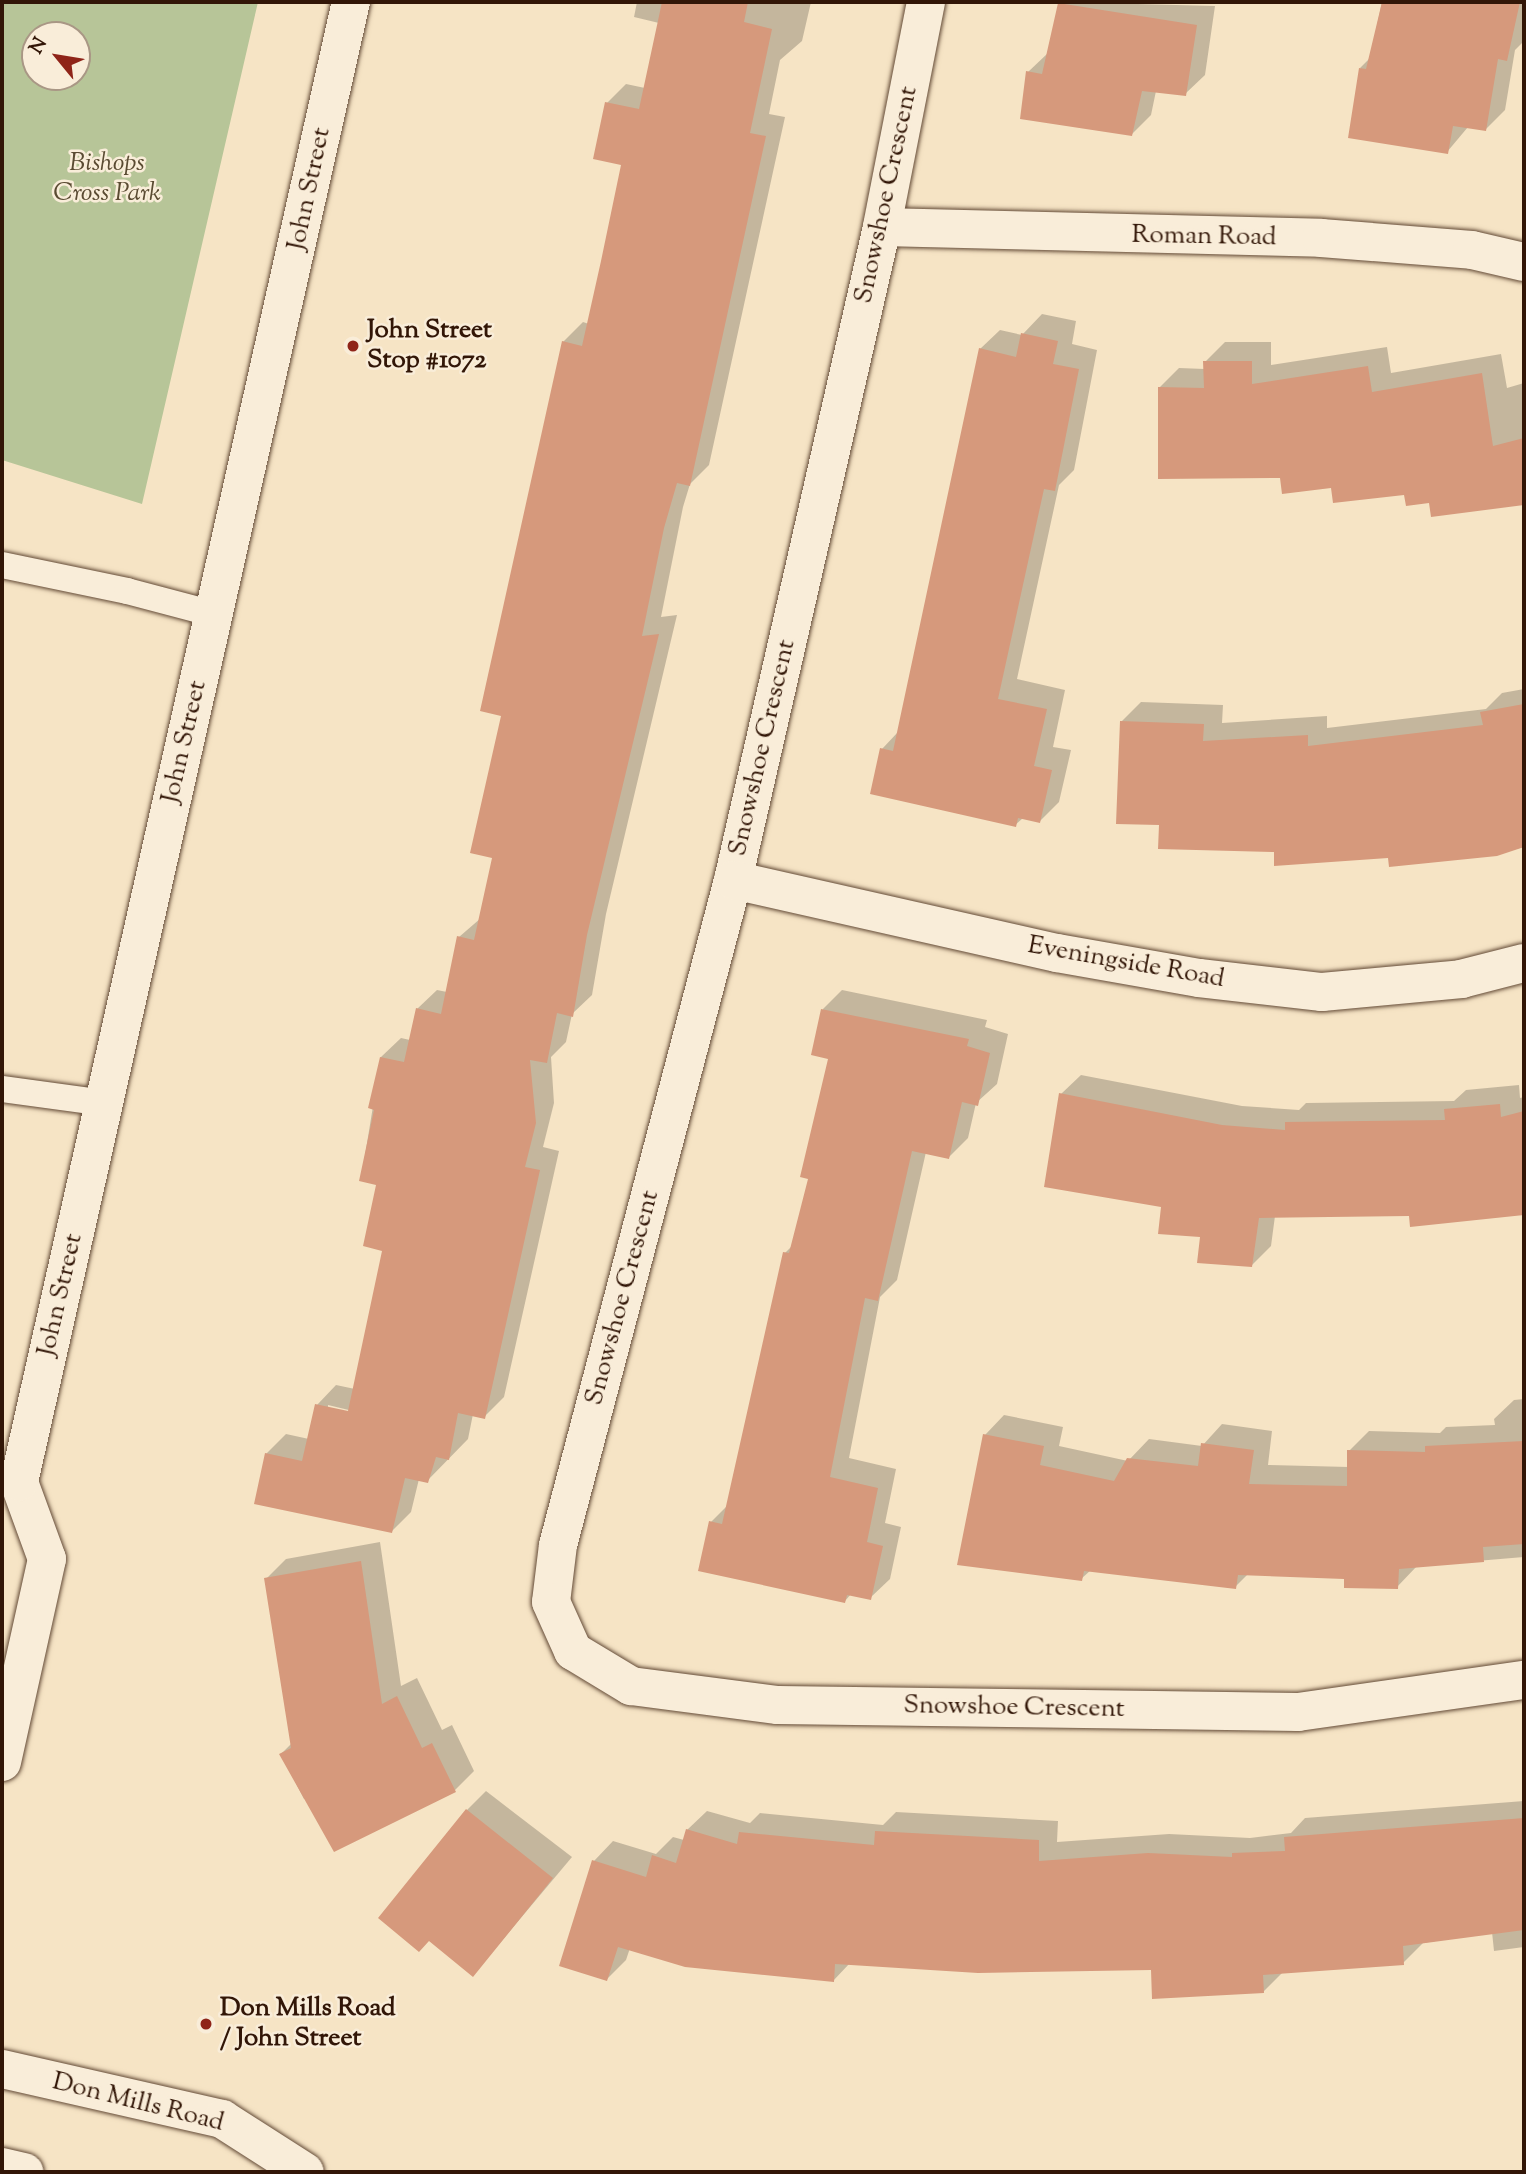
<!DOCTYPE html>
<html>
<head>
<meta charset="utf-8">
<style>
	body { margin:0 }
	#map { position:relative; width:1526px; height:2174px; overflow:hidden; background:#f6e4c5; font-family:"Sorts Mill Goudy",serif }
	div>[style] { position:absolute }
	.green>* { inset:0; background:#b7c598 }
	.shadow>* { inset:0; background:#0003 }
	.building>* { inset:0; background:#d6997c }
	.roads { filter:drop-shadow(0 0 2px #634a36) drop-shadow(0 0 2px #634a36) }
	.lane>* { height:26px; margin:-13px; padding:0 13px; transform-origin:13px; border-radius:13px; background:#f9edd9 }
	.street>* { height:38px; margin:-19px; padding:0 19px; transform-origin:19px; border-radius:19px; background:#f9edd9 }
	.secondary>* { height:38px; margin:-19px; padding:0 19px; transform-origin:19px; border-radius:19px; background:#f9edd9 }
	.dots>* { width:19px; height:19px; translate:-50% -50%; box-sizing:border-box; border:4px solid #f9edd9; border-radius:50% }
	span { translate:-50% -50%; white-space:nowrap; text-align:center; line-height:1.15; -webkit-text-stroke:5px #f9edd9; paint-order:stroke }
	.park-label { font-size:26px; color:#5a4b32; font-style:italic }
	.street-label { font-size:26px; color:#321607 }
	.poi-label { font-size:26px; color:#321607; font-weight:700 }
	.left { translate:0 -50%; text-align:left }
	.frame { position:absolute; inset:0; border:4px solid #321607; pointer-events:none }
	.north { position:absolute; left:21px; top:21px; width:70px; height:70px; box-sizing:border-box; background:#f9edd9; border:2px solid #a99785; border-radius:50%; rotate:300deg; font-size:19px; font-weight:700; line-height:28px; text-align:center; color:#321607 }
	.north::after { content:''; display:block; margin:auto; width:24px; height:32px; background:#8f2418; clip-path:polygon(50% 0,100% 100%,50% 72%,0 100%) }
</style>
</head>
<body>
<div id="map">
	<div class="green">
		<div style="clip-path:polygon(evenodd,2px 2px,258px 2px,142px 504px,2px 460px,2px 2px,35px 35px,77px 35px,77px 77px,35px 77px,35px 35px)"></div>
	</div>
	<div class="shadow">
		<div style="clip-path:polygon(evenodd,637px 2px,811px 2px,802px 41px,780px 60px,769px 114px,785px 117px,709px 465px,690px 484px,683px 507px,661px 617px,677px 615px,606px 914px,592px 995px,572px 1014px,566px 1042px,551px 1057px,554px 1103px,543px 1147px,559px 1151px,504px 1397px,484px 1417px,473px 1414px,468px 1439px,427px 1481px,419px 1479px,411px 1512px,391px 1532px,266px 1454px,286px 1434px,309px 1439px,317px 1405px,336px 1385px,355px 1389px,384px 1249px,378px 1184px,361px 1180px,381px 1057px,401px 1038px,410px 1040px,417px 1009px,437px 990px,447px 992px,459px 937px,481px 918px,495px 857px,503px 714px,563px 342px,583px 322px,589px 324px,623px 163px,607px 103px,626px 84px,645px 88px,659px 23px,634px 17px,637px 2px,328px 1405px,357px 1412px,356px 1415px,328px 1409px,328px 1405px)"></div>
		<div style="clip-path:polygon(1060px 2px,1215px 6px,1205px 75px,1185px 94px,1156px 91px,1151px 115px,1131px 135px,1028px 72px,1048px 53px)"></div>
		<div style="clip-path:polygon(1382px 2px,1524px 2px,1524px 41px,1515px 50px,1505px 110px,1485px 130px,1468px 127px,1447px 152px,1360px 68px,1370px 58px)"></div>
		<div style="clip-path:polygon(1042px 314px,1076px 321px,1072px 344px,1097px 350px,1074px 470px,1059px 485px,1017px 679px,1065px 690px,1053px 747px,1071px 750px,1059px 802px,1040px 821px,1023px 818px,1015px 825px,882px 749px,898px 732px,980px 349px,1000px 330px,1022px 335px)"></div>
		<div style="clip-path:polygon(1225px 342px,1271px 342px,1271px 365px,1387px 347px,1391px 373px,1501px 354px,1507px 388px,1524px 383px,1524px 503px,1433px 515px,1431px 501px,1406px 493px,1281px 477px,1159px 388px,1179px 368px,1205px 369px,1205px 362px)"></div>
		<div style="clip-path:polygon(1524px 689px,1524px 847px,1496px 854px,1389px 856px,1275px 850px,1161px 824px,1121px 722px,1141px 702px,1223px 705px,1222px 723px,1327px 716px,1327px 728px,1486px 709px,1502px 693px)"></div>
		<div style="clip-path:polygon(842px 990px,987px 1020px,985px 1027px,1008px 1034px,997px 1084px,976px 1103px,968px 1138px,949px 1157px,926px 1152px,897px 1280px,880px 1297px,849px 1458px,896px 1469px,885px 1523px,901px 1527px,890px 1579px,870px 1598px,851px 1594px,845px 1601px,711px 1522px,729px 1504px,785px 1253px,793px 1245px,811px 1178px,830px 1057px,823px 1009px)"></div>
		<div style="clip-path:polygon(1081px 1075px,1242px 1106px,1299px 1110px,1306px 1103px,1454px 1101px,1466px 1090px,1519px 1085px,1520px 1098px,1524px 1097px,1524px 1213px,1412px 1225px,1411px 1215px,1275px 1216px,1271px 1246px,1252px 1265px,1163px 1205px,1061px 1094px)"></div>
		<div style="clip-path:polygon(1524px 1399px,1524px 1557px,1417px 1566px,1397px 1587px,1346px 1577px,1249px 1573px,1235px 1587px,1091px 1570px,1081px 1579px,985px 1435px,1004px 1415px,1063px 1427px,1059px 1446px,1128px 1461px,1149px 1439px,1202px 1446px,1222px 1424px,1272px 1431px,1268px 1465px,1349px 1467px,1349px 1451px,1369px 1431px,1440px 1433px,1446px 1427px,1495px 1425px,1494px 1419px,1514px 1400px)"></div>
		<div style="clip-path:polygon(380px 1542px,401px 1686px,417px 1678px,442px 1730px,452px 1725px,474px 1771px,455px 1790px,304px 1799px,281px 1754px,292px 1743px,266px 1579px,286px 1559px)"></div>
		<div style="clip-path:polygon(486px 1791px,572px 1857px,473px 1975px,430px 1939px,467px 1810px)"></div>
		<div style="clip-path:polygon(1524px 1801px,1524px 1947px,1494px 1951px,1492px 1932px,1423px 1943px,1403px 1963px,1283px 1972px,1263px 1992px,1153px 1968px,850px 1963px,833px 1981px,630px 1948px,626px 1960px,607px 1979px,594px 1861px,613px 1841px,656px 1854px,673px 1837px,684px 1840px,687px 1830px,707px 1811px,750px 1823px,760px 1813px,883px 1825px,896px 1812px,1058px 1821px,1057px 1842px,1169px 1834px,1250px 1838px,1291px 1833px,1305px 1818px)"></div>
	</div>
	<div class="building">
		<div style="clip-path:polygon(662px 2px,748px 2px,744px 22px,772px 29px,750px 133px,766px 136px,690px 486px,677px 483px,664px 528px,642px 636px,659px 634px,587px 935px,573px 1017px,557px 1013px,547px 1063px,530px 1060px,536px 1123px,525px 1167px,540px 1170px,485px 1419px,458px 1413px,449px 1460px,436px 1457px,428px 1483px,405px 1478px,392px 1533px,254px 1504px,265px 1453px,302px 1461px,315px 1404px,348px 1411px,382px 1251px,363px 1246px,376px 1185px,359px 1181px,374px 1110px,368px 1108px,380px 1057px,404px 1062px,416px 1008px,441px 1014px,457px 936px,474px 940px,492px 858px,470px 853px,501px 716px,480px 711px,562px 341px,582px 346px,601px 261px,621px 165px,593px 159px,605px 102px,639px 109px)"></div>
		<div style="clip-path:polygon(1382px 2px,1520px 2px,1507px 61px,1498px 59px,1486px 131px,1453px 126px,1448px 154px,1348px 138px,1359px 68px,1366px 69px)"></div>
		<div style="clip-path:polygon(1058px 3px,1197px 25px,1186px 96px,1142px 91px,1132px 136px,1020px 119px,1026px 71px,1042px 74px)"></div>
		<div style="clip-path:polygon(1021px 333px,1058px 341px,1053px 364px,1079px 369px,1055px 491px,1044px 489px,998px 699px,1047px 709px,1034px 766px,1052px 770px,1040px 823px,1018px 818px,1016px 827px,870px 794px,880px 748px,893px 751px,979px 348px,1016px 357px)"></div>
		<div style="clip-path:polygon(1203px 361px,1252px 361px,1252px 384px,1368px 366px,1372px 392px,1482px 373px,1493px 446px,1524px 438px,1524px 505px,1431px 517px,1429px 503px,1406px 506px,1404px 495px,1333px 503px,1331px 488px,1282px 494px,1280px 478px,1158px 479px,1158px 387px,1204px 388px)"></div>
		<div style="clip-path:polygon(1524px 704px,1524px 847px,1497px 856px,1389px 867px,1388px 858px,1274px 866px,1274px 852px,1158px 849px,1159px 825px,1116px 824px,1120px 721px,1204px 724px,1203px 741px,1308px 735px,1308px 746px,1483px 725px,1480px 712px)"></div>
		<div style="clip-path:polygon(821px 1009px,969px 1039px,967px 1046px,990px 1053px,978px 1106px,962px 1102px,949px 1159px,912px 1151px,878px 1301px,865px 1298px,830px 1477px,878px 1488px,867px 1542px,883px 1546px,871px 1600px,847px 1595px,845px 1603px,698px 1571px,709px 1521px,722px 1524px,783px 1252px,789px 1253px,808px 1179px,800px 1177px,828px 1059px,811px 1055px)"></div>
		<div style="clip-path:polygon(1059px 1093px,1222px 1125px,1285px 1130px,1285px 1122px,1445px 1120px,1444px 1109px,1500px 1104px,1501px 1117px,1524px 1111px,1524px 1215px,1410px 1227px,1409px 1216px,1259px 1218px,1252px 1267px,1197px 1263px,1200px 1237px,1158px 1234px,1161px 1207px,1044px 1187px)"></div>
		<div style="clip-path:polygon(983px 1434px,1044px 1446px,1040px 1465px,1114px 1481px,1127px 1458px,1198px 1466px,1201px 1443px,1254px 1450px,1249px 1484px,1347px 1486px,1347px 1450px,1425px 1452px,1425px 1446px,1524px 1441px,1524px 1544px,1483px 1547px,1484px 1562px,1399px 1569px,1398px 1589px,1344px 1588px,1344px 1579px,1238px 1575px,1236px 1589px,1084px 1571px,1082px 1581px,957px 1565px)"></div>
		<div style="clip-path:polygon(361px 1561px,382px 1704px,397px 1696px,422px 1748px,432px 1743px,456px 1792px,334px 1852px,279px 1754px,291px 1748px,264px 1578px)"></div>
		<div style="clip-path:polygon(466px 1809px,553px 1878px,473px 1977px,429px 1941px,419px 1952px,378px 1918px)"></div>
		<div style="clip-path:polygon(1524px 1818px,1524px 1930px,1403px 1946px,1404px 1965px,1263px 1975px,1264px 1993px,1152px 1999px,1151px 1970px,978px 1973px,835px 1964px,834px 1982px,685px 1967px,618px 1947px,607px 1981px,559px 1966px,592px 1860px,646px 1877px,652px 1855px,676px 1863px,686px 1829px,737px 1844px,739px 1832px,874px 1845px,875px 1831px,1039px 1840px,1039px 1861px,1148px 1853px,1232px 1857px,1232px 1853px,1285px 1851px,1284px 1837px)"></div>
	</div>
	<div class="roads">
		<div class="lane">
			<div style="left:2px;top:565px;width:128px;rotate:11.7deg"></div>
			<div style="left:127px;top:591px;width:90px;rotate:14.8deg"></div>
			<div style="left:2px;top:1089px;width:103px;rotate:7.8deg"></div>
		</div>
		<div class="street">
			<div style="left:926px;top:2px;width:229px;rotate:101.1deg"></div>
			<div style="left:882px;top:227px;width:670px;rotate:102.85deg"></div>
			<div style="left:733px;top:880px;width:688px;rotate:104.74deg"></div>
			<div style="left:558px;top:1545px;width:57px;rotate:97deg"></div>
			<div style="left:551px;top:1602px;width:54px;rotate:65.8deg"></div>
			<div style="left:573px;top:1651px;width:68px;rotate:31.1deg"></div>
			<div style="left:631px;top:1686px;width:148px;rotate:7.4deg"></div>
			<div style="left:778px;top:1705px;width:520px;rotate:0.77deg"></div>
			<div style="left:1298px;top:1712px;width:228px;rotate:-8.1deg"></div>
			<div style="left:882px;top:227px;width:439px;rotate:1.4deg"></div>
			<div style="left:1321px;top:238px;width:151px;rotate:4.5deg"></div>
			<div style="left:1472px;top:250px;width:53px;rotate:13deg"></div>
			<div style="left:733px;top:880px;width:332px;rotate:12.7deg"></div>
			<div style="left:1057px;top:953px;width:144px;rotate:10deg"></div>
			<div style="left:1199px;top:978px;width:124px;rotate:6.5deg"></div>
			<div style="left:1322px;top:992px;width:140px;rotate:-5.3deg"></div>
			<div style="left:1461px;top:979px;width:65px;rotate:-14.3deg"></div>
		</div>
		<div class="secondary">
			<div style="left:2px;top:1762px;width:208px;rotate:-77.5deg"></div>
			<div style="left:47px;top:1559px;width:82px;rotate:-110deg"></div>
			<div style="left:19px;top:1482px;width:1517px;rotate:-77.36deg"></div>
			<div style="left:2px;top:2069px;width:226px;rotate:12.8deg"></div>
			<div style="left:222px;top:2119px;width:98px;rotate:32.6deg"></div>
			<div style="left:2px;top:2167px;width:23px;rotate:13deg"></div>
		</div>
	</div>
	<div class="dots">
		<div style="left:353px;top:346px;background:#8f2418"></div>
		<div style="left:206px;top:2024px;background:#8f2418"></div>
	</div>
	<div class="park-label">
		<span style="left:107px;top:179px">Bishops<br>Cross Park</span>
	</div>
	<div class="street-label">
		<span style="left:310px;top:189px;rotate:-78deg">John Street</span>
		<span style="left:887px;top:195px;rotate:-78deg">Snowshoe Crescent</span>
		<span style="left:1204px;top:237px;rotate:1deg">Roman Road</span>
		<span style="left:185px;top:742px;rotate:-77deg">John Street</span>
		<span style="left:763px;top:748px;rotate:-77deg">Snowshoe Crescent</span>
		<span style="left:1126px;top:963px;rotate:10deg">Eveningside Road</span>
		<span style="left:61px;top:1295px;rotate:-77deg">John Street</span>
		<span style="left:623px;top:1298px;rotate:-75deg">Snowshoe Crescent</span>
		<span style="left:1014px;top:1708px;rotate:1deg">Snowshoe Crescent</span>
		<span style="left:138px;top:2103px;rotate:14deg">Don Mills Road</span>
	</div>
	<div class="poi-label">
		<span class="left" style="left:367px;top:346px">John Street<br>Stop #1072</span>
		<span class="left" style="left:220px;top:2024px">Don Mills Road<br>/ John Street</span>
	</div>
	<div class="frame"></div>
	<div class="north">N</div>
</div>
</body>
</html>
